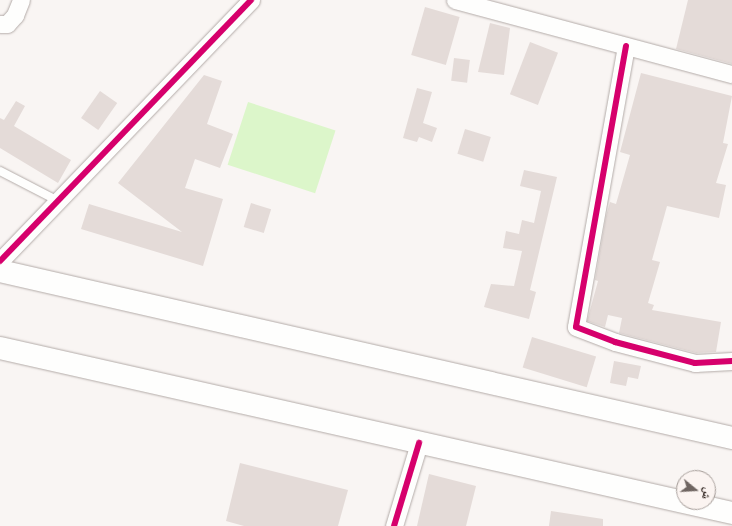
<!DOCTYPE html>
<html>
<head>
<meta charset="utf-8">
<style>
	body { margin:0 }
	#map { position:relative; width:732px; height:526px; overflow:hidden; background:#f9f5f3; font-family:"Work Sans","Noto Naskh Arabic",sans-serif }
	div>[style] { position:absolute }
	.green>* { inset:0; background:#dcf6ca; transform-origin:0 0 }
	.building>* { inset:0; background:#e4dbd8; transform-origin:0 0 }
	.roads { filter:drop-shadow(0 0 1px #b3aba8) drop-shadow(0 0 1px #b3aba8) }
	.service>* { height:8px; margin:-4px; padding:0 4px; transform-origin:4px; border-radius:4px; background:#fefefd }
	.minor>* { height:17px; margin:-8.5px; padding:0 8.5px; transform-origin:8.5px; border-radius:8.5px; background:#fefefd }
	.primary>* { height:22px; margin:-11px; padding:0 11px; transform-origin:11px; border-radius:11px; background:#fefefd }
	.cycleway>* { height:6px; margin:-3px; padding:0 3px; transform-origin:3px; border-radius:3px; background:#d6006c }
	span { translate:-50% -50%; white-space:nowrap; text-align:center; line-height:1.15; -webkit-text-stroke:3px #fbf4f1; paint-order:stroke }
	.north { position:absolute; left:676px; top:470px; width:40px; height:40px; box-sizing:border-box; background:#fbf4f1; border:1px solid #a59c98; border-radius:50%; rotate:108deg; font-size:11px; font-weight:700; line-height:16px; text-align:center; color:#241813 }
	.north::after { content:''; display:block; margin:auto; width:14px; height:18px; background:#6f6561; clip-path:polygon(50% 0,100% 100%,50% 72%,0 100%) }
</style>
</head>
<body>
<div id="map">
	<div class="green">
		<div style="left:248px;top:102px;width:92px;height:66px;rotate:18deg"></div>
	</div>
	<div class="building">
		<div style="clip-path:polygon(688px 0,732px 0,732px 64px,676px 49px)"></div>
		<div style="left:425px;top:7px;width:36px;height:50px;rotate:16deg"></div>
		<div style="clip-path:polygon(490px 23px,510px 28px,504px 75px,478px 72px)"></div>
		<div style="left:530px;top:42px;width:30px;height:56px;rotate:21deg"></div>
		<div style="left:454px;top:58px;width:16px;height:23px;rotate:7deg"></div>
		<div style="clip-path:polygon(641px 73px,732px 96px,723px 143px,728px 144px,716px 183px,726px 185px,719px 218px,667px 206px,652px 260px,660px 262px,648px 303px,654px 305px,652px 310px,721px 322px,716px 352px,696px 353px,619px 333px,622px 318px,608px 315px,605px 327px,587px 321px,598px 281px,595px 280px,606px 216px,610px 202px,616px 204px,630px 155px,620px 152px)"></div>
		<div style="clip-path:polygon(204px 75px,222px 81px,207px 124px,233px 134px,220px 168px,195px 159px,185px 188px,223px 199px,203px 266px,81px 229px,89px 204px,182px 232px,118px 183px)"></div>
		<div style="clip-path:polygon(417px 88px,432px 92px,423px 123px,437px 128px,432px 142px,419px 137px,417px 142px,403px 138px)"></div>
		<div style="left:100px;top:91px;width:21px;height:33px;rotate:35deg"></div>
		<div style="clip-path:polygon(16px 101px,25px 106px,14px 126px,71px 160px,58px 183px,0 148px,0 118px,4px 120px)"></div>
		<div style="left:465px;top:129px;width:27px;height:26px;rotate:17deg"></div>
		<div style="clip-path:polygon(524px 170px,557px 177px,530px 290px,536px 292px,529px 319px,484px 307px,491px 284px,514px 286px,522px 251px,503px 248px,506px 231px,519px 234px,522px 220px,534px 223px,541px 191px,520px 186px)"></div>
		<div style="left:251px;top:203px;width:21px;height:25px;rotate:17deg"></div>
		<div style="left:532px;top:337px;width:67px;height:32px;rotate:17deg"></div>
		<div style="clip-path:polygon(614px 361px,641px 366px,638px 379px,628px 377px,626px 386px,610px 383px)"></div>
		<div style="clip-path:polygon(240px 463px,348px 490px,338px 526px,244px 526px,226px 521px)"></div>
		<div style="clip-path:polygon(429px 474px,476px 486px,466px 526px,417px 526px)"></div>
		<div style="clip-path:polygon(551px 511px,603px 519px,603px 526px,549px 526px)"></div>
	</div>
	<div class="roads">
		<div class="service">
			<div style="left:0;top:171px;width:65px;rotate:27.3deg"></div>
		</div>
		<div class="minor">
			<div style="left:455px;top:0;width:287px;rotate:15deg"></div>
			<div style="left:0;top:24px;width:7px"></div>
			<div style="left:7px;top:24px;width:12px;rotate:-48deg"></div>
			<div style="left:15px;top:15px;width:16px;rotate:-68deg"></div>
			<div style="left:626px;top:46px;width:285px;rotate:100.1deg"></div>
			<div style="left:576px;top:327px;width:42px;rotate:21deg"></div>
			<div style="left:615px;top:342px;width:83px;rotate:14.7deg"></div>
			<div style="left:695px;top:363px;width:37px;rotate:-3deg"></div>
			<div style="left:0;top:261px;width:362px;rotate:-46.1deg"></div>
			<div style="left:394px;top:526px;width:87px;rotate:-73.2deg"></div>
		</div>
		<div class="primary">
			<div style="left:0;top:271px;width:751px;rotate:12.85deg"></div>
			<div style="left:0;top:348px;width:750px;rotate:12.7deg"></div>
		</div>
	</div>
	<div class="cycleway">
		<div style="left:626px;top:46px;width:285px;rotate:100.1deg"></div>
		<div style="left:576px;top:327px;width:42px;rotate:21deg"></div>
		<div style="left:615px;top:342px;width:83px;rotate:14.7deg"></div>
		<div style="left:695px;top:363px;width:37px;rotate:-3deg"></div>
		<div style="left:0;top:261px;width:362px;rotate:-46.1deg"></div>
		<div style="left:394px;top:526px;width:87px;rotate:-73.2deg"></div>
	</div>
	<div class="north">ش</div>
</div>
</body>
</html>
